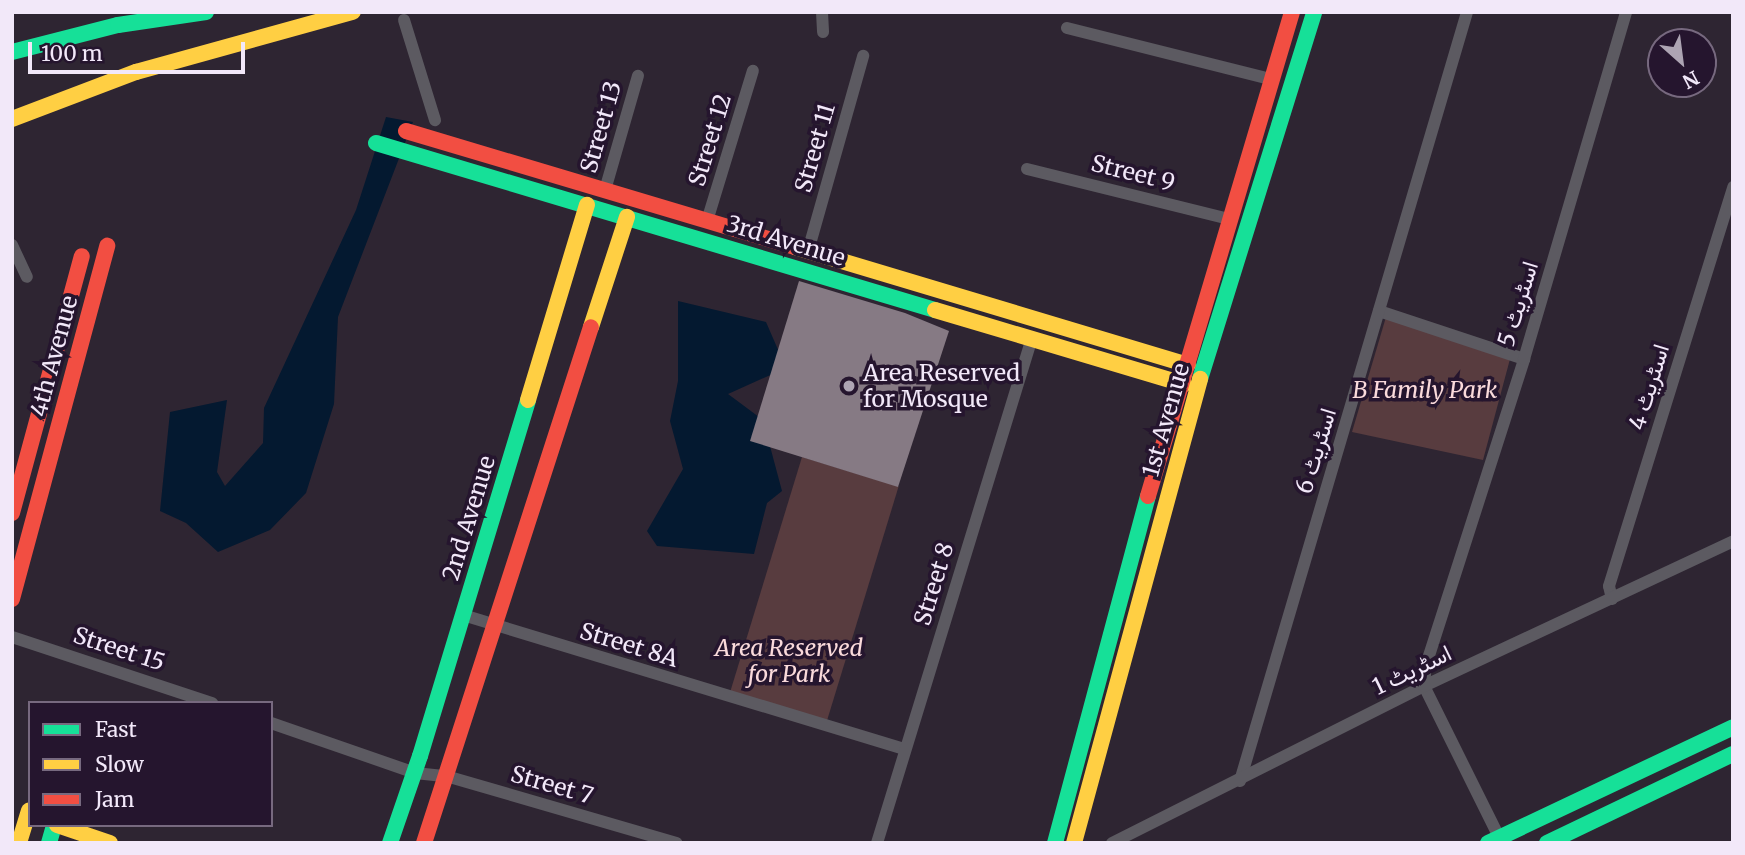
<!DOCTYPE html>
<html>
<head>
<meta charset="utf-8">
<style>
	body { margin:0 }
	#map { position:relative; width:1745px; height:855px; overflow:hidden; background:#2e2532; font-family:Merriweather,Vazirmatn,serif }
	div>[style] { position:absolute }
	.green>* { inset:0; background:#583c3f; transform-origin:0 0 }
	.water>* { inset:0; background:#041930 }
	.building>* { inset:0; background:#867a84 }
	.street>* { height:12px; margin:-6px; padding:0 6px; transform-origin:6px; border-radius:6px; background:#5c5a61 }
	.fast>* { height:16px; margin:-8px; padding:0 8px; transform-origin:8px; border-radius:8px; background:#16e098 }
	.slow>* { height:16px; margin:-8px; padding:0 8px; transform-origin:8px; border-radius:8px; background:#ffcf43 }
	.jam>* { height:16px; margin:-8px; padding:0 8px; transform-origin:8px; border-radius:8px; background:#f24e42 }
	.dots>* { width:19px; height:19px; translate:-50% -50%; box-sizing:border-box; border:4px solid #25152e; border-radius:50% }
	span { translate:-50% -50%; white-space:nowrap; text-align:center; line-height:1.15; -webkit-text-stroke:7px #25152e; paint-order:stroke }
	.street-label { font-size:23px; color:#f2e8f9 }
	.poi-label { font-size:23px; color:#f2e8f9 }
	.left { translate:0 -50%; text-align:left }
	.park-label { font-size:23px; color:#fadadb; font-style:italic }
	.frame { position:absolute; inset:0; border:14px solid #f2e8f9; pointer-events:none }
	.legend { position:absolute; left:28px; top:701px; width:245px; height:126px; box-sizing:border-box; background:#25152e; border:2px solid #77697f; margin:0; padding:9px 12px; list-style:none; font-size:21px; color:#f2e8f9 }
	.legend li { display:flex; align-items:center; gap:14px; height:35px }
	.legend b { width:35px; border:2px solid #77697f }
	.north { position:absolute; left:1647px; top:28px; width:70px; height:70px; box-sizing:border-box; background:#25152e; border:2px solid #77697f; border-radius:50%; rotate:152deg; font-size:19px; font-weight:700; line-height:28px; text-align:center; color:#f2e8f9 }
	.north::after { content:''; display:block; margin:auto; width:24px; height:32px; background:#ada4b3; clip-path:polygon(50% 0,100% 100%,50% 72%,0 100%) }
	.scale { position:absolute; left:28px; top:42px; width:217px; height:32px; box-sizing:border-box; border:4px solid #f2e8f9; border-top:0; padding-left:9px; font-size:21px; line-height:24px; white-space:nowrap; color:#f2e8f9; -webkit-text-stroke:5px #25152e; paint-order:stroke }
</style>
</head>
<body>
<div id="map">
	<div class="green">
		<div style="clip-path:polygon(1386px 317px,1510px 359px,1483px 460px,1352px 432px)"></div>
		<div style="left:802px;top:457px;width:101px;height:250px;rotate:17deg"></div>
	</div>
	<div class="water">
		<div style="clip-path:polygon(386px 117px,413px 122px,338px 317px,334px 404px,306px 493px,270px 530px,218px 552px,186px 523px,160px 511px,170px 412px,227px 400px,217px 472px,225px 486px,263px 443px,264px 408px,356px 210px)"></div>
		<div style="clip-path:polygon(678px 301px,766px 322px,786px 368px,728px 394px,763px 420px,782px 491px,767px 503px,754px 554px,657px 546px,647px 531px,683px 469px,670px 421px,678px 381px)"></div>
	</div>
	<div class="building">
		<div style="clip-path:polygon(799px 281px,905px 313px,949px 331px,898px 487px,750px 441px)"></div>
	</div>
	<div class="street">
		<div style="left:822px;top:12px;width:20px;rotate:87deg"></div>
		<div style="left:404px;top:20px;width:105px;rotate:72.8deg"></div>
		<div style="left:1067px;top:28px;width:209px;rotate:14.1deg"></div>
		<div style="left:1027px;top:169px;width:208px;rotate:13.9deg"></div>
		<div style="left:605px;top:190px;width:119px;rotate:-73.9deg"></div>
		<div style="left:707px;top:221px;width:157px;rotate:-73deg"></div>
		<div style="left:12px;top:245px;width:35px;rotate:65deg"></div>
		<div style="left:808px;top:251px;width:203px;rotate:-74.2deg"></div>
		<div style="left:1379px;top:311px;width:153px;rotate:18.3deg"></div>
		<div style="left:1612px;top:599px;width:13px;rotate:-103deg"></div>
		<div style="left:1609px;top:586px;width:418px;rotate:-72.7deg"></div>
		<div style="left:463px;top:615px;width:462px;rotate:16.9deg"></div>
		<div style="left:12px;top:637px;width:211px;rotate:18.3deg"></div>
		<div style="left:271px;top:723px;width:152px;rotate:19.1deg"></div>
		<div style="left:415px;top:773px;width:31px;rotate:6deg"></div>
		<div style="left:446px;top:776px;width:240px;rotate:16.2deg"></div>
		<div style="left:1240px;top:781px;width:802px;rotate:-73.55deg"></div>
		<div style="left:1499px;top:837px;width:169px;rotate:-116.4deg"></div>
		<div style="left:1424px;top:686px;width:21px;rotate:-85deg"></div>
		<div style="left:1426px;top:665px;width:321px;rotate:-72.2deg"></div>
		<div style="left:1524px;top:359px;width:362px;rotate:-73.6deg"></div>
		<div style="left:877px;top:843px;width:528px;rotate:-72.94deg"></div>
		<div style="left:1112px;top:843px;width:349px;rotate:-26.7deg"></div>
		<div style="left:1424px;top:686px;width:341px;rotate:-25.1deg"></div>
	</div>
	<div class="fast">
		<div style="left:12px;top:52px;width:109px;rotate:-14.3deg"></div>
		<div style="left:118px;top:25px;width:89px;rotate:-8.4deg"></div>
		<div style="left:376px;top:143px;width:583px;rotate:16.63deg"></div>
		<div style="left:1200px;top:379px;width:384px;rotate:-72.7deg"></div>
		<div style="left:49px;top:843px;width:19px;rotate:-74deg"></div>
		<div style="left:390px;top:843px;width:92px;rotate:-71deg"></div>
		<div style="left:420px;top:756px;width:372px;rotate:-73.1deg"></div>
		<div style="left:1055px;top:843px;width:359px;rotate:-75deg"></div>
		<div style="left:1488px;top:843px;width:271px;rotate:-25.3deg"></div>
		<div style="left:1547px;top:843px;width:206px;rotate:-25.6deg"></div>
	</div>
	<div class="slow">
		<div style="left:12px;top:119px;width:133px;rotate:-20.8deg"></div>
		<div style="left:136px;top:72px;width:225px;rotate:-15.5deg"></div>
		<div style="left:795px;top:247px;width:410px;rotate:16.7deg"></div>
		<div style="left:935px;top:310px;width:260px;rotate:16.6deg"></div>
		<div style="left:591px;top:327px;width:116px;rotate:-71.9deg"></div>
		<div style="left:528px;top:400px;width:204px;rotate:-73.2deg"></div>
		<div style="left:57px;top:825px;width:56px;rotate:18.8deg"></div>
		<div style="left:19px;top:843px;width:34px;rotate:-73deg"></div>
		<div style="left:1074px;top:843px;width:481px;rotate:-74.8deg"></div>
	</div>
	<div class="jam">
		<div style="left:406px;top:131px;width:406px;rotate:16.6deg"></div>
		<div style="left:1148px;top:496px;width:505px;rotate:-73.43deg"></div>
		<div style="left:12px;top:513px;width:266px;rotate:-74.8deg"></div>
		<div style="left:12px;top:599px;width:366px;rotate:-74.9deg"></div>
		<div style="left:424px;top:843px;width:542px;rotate:-72.07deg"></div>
	</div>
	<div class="dots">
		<div style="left:849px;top:386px;background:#ada4b3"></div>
	</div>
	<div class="street-label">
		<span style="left:601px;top:127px;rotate:-74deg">Street 13</span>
		<span style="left:710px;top:140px;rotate:-73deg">Street 12</span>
		<span style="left:815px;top:148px;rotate:-74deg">Street 11</span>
		<span style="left:1133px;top:173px;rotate:14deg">Street 9</span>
		<span style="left:786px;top:241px;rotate:17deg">3rd Avenue</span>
		<span style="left:1518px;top:304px;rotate:-73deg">اسٹریٹ 5</span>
		<span style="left:54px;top:356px;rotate:-75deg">4th Avenue</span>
		<span style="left:1649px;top:387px;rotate:-73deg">اسٹریٹ 4</span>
		<span style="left:1166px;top:420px;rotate:-74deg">1st Avenue</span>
		<span style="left:1316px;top:451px;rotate:-73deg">اسٹریٹ 6</span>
		<span style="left:469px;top:518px;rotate:-73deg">2nd Avenue</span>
		<span style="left:934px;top:584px;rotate:-73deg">Street 8</span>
		<span style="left:629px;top:645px;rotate:17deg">Street 8A</span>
		<span style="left:119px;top:649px;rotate:18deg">Street 15</span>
		<span style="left:1412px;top:670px;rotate:-26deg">اسٹریٹ 1</span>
		<span style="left:552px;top:785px;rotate:16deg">Street 7</span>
	</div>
	<div class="poi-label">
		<span class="left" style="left:863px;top:386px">Area Reserved<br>for Mosque</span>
	</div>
	<div class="park-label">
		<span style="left:1425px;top:390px">B Family Park</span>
		<span style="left:789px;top:661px">Area Reserved<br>for Park</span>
	</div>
	<div class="frame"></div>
	<ul class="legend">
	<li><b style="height:9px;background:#16e098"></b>Fast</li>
	<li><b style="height:9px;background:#ffcf43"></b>Slow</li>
	<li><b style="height:9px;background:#f24e42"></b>Jam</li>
	</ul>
	<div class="north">N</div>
	<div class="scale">100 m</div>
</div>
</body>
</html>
